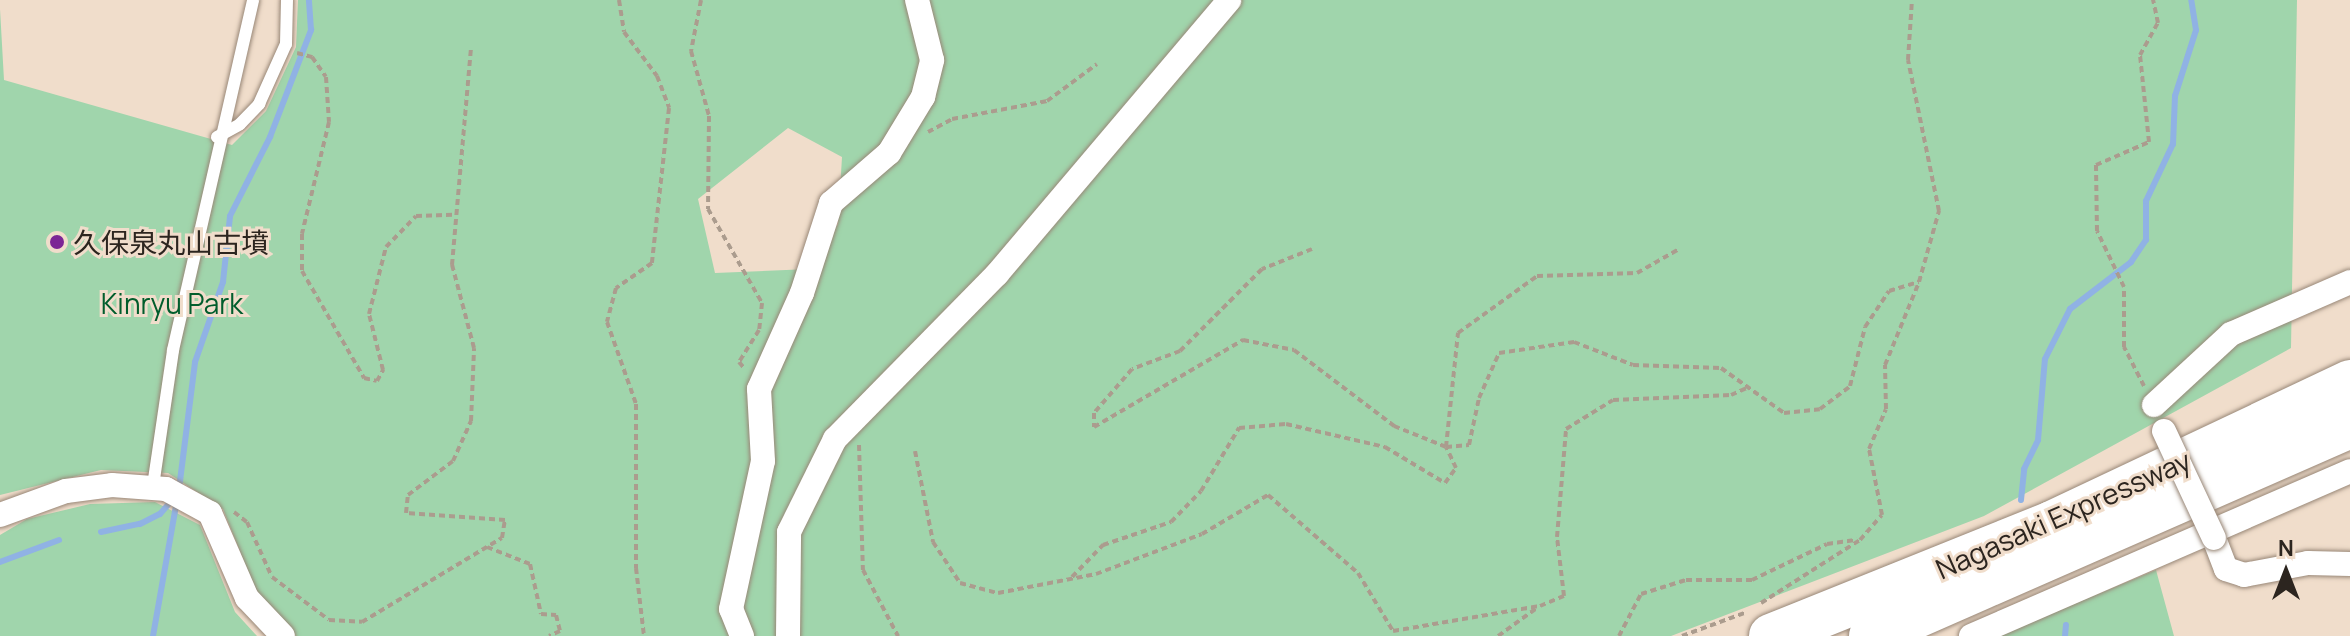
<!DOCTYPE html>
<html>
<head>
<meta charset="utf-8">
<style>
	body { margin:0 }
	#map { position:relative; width:2350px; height:636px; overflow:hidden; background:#f0ddcb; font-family:Manrope,"Noto Sans JP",sans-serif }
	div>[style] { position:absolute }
	.green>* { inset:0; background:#a0d5ac }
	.stream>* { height:6px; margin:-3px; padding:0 3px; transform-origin:3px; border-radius:3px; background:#90b2e4 }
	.path>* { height:4px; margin-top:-2px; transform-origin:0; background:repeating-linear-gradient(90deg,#ab9c8e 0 6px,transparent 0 10px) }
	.roads { filter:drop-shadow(0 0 2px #988777) drop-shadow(0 0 2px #988777) }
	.lane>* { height:12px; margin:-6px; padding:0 6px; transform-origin:6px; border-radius:6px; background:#fff }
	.street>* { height:24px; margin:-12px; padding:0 12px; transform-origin:12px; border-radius:12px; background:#fff }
	.highway>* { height:44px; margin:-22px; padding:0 22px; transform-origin:22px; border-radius:22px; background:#fff }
	.bridges { filter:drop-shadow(0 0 2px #988777) drop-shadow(0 0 2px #988777) }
	.street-bridge>* { height:24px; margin:-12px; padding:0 12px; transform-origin:12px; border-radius:12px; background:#fff }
	.dots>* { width:22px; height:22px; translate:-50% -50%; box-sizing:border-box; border:4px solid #f0ddcb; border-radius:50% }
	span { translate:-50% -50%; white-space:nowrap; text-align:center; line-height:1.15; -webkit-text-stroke:6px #f0ddcb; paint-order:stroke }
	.poi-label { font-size:28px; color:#2c251f }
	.left { translate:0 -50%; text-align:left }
	.park-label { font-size:28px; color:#015d2c }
	.street-label { font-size:28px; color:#2c251f }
	.north { position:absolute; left:2246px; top:532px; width:80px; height:80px; -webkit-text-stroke:6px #f0ddcb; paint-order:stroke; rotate:0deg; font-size:22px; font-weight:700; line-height:32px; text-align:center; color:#2c251f }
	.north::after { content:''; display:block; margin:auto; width:28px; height:36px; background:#2c251f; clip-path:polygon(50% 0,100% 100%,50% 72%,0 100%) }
</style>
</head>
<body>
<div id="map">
	<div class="green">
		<div style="clip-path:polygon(evenodd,298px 0,2297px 0,2291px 348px,1984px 516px,1671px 636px,296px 636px,255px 589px,223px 509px,168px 473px,101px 470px,0 495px,0 9px,4px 80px,232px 145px,266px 111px,296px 47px,298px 0,788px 128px,842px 157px,838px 224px,810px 269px,715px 273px,698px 199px,788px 128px)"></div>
		<div style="clip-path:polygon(155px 502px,200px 525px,235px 612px,257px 636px,0 636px,0 535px,27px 519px,90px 504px)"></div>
		<div style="clip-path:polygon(2156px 570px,2174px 636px,1994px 636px,2103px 592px)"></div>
	</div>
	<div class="stream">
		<div style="left:179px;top:489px;width:128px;rotate:-82.8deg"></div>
		<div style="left:195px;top:362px;width:85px;rotate:-70.7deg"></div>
		<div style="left:223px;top:282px;width:66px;rotate:-83.9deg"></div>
		<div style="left:230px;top:216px;width:89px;rotate:-63.1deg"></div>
		<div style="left:270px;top:137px;width:115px;rotate:-69deg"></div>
		<div style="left:311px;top:30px;width:30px;rotate:-94deg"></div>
		<div style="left:2021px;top:500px;width:31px;rotate:-84deg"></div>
		<div style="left:2024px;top:469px;width:32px;rotate:-64deg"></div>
		<div style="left:2038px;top:440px;width:81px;rotate:-85.1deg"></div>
		<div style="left:2045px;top:359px;width:56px;rotate:-63.4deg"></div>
		<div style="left:2070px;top:309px;width:77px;rotate:-37.6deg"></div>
		<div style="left:2131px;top:262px;width:27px;rotate:-56deg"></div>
		<div style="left:2146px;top:240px;width:39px;rotate:-90deg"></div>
		<div style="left:2146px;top:201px;width:63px;rotate:-64.7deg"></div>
		<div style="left:2173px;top:144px;width:48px;rotate:-87.6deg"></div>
		<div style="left:2175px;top:96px;width:69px;rotate:-72.3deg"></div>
		<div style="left:2196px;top:30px;width:30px;rotate:-99deg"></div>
		<div style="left:101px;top:532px;width:40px;rotate:-12deg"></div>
		<div style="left:140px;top:524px;width:22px;rotate:-27deg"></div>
		<div style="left:160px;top:514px;width:20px;rotate:-49deg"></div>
		<div style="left:0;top:562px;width:63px;rotate:-20.4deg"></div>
		<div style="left:153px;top:636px;width:138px;rotate:-80deg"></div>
		<div style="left:2065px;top:636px;width:11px;rotate:-85deg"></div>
	</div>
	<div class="path">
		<div style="left:619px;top:0;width:32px;rotate:81deg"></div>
		<div style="left:624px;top:32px;width:55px;rotate:53.1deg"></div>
		<div style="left:657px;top:76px;width:34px;rotate:69deg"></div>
		<div style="left:669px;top:108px;width:156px;rotate:96.3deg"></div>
		<div style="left:652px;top:263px;width:44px;rotate:145.2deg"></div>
		<div style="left:616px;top:288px;width:35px;rotate:105deg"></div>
		<div style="left:607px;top:322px;width:87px;rotate:70.5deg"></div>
		<div style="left:636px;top:404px;width:164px;rotate:90deg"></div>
		<div style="left:636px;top:568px;width:68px;rotate:83.3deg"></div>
		<div style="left:701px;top:0;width:52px;rotate:101.1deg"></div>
		<div style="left:691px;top:51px;width:67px;rotate:74.5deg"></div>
		<div style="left:709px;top:116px;width:93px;rotate:90.6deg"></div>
		<div style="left:708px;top:209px;width:108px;rotate:60.1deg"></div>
		<div style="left:762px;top:303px;width:27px;rotate:96deg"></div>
		<div style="left:759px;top:330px;width:38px;rotate:122deg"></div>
		<div style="left:739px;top:362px;width:8px;rotate:50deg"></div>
		<div style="left:297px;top:53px;width:16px;rotate:15deg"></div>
		<div style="left:312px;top:57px;width:24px;rotate:55deg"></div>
		<div style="left:326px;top:77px;width:45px;rotate:86.2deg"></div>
		<div style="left:329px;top:122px;width:115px;rotate:103.6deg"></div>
		<div style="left:302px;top:234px;width:37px;rotate:90deg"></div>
		<div style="left:302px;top:271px;width:124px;rotate:59.9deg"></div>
		<div style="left:364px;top:378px;width:13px;rotate:13deg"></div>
		<div style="left:377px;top:381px;width:13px;rotate:-61deg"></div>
		<div style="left:383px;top:370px;width:58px;rotate:-104deg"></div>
		<div style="left:369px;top:314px;width:69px;rotate:-75.8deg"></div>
		<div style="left:386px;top:247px;width:43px;rotate:-45.9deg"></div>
		<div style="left:416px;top:216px;width:37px;rotate:-2deg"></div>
		<div style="left:928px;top:132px;width:27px;rotate:-28deg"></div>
		<div style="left:952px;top:119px;width:97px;rotate:-10.7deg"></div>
		<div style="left:1047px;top:101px;width:62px;rotate:-36.5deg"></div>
		<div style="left:1312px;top:249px;width:54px;rotate:158.2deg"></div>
		<div style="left:1262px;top:269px;width:116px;rotate:135deg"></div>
		<div style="left:1180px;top:351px;width:51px;rotate:159.4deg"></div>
		<div style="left:1132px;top:369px;width:58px;rotate:130.8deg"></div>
		<div style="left:1094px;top:413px;width:14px;rotate:90deg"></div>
		<div style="left:1094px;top:427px;width:173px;rotate:-30.3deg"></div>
		<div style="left:1243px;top:340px;width:52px;rotate:11.1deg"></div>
		<div style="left:1294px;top:350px;width:126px;rotate:37.2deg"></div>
		<div style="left:1394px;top:426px;width:56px;rotate:22deg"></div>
		<div style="left:1446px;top:447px;width:23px;rotate:-5deg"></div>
		<div style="left:1469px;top:445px;width:48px;rotate:-78deg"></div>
		<div style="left:1479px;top:398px;width:49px;rotate:-66deg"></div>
		<div style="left:1499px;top:353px;width:76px;rotate:-8.3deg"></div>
		<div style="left:1574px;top:342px;width:63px;rotate:21.3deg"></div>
		<div style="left:1633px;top:365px;width:88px;rotate:2deg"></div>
		<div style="left:1721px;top:368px;width:77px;rotate:35.5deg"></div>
		<div style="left:1784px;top:413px;width:36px;rotate:-6deg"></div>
		<div style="left:1820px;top:409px;width:38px;rotate:-37deg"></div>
		<div style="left:1850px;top:386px;width:61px;rotate:-75.7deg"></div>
		<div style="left:1865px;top:327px;width:43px;rotate:-56.3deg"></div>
		<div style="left:1889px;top:291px;width:31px;rotate:-17deg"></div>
		<div style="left:2144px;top:386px;width:44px;rotate:-117.1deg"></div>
		<div style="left:2124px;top:347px;width:60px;rotate:-90deg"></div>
		<div style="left:2124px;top:287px;width:62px;rotate:-115.7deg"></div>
		<div style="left:2097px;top:231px;width:66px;rotate:-90.9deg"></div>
		<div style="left:2096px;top:165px;width:58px;rotate:-23.5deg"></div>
		<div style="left:2149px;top:142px;width:87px;rotate:-95.9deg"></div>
		<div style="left:2140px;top:55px;width:37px;rotate:-61deg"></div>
		<div style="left:2158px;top:23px;width:24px;rotate:-102deg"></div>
		<div style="left:859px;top:445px;width:125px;rotate:88.2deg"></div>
		<div style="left:863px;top:570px;width:75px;rotate:62.1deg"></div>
		<div style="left:915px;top:451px;width:93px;rotate:78.8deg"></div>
		<div style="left:933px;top:542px;width:49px;rotate:56.6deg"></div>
		<div style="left:960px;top:583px;width:39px;rotate:15deg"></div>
		<div style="left:998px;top:593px;width:100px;rotate:-11deg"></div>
		<div style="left:1096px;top:574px;width:113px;rotate:-20.7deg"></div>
		<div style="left:1202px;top:534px;width:77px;rotate:-30.6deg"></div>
		<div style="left:1268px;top:495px;width:119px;rotate:40.9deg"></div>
		<div style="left:1358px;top:573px;width:68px;rotate:58.9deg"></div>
		<div style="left:1393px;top:631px;width:149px;rotate:-9.7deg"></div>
		<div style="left:1540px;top:606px;width:26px;rotate:-23deg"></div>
		<div style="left:1564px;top:596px;width:59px;rotate:-96.8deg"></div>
		<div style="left:1557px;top:537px;width:108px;rotate:-85.2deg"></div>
		<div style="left:1566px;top:429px;width:55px;rotate:-31.7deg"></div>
		<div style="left:1613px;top:400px;width:118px;rotate:-2.4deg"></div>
		<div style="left:1731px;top:395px;width:20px;rotate:-24deg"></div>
		<div style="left:234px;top:512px;width:16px;rotate:38deg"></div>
		<div style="left:247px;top:522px;width:60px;rotate:65.6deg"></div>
		<div style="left:272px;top:577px;width:71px;rotate:37deg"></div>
		<div style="left:329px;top:620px;width:33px;rotate:3deg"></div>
		<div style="left:362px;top:622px;width:163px;rotate:-31deg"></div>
		<div style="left:502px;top:538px;width:18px;rotate:-81deg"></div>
		<div style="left:505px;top:520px;width:99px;rotate:-176deg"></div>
		<div style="left:406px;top:513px;width:18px;rotate:-84deg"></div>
		<div style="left:408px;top:495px;width:56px;rotate:-37.1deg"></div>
		<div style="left:453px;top:461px;width:44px;rotate:-65.8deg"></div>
		<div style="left:471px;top:421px;width:73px;rotate:-87.6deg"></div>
		<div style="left:474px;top:348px;width:86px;rotate:-104.8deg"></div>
		<div style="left:452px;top:265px;width:218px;rotate:-85deg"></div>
		<div style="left:487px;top:547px;width:46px;rotate:21.6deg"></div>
		<div style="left:530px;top:564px;width:51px;rotate:77.6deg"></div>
		<div style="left:541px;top:614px;width:15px;rotate:4deg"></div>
		<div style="left:556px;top:615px;width:16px;rotate:76deg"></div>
		<div style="left:560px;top:631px;width:12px;rotate:156deg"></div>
		<div style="left:1072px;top:577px;width:45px;rotate:-45.9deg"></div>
		<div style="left:1103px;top:545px;width:72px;rotate:-18.7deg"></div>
		<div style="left:1171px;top:522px;width:43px;rotate:-45.9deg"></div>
		<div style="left:1201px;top:491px;width:74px;rotate:-58.9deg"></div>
		<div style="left:1239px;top:428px;width:47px;rotate:-4.9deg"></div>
		<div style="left:1286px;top:424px;width:102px;rotate:13.1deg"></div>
		<div style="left:1385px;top:447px;width:70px;rotate:31deg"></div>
		<div style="left:1445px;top:483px;width:19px;rotate:-54deg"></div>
		<div style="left:1456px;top:468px;width:23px;rotate:-115deg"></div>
		<div style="left:1446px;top:447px;width:115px;rotate:-84deg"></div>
		<div style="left:1458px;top:333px;width:97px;rotate:-35.8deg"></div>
		<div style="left:1537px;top:276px;width:100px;rotate:-1.7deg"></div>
		<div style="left:1637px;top:273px;width:48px;rotate:-29.7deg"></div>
		<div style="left:1761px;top:603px;width:117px;rotate:-32.5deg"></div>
		<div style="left:1860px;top:540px;width:33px;rotate:-49deg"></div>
		<div style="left:1882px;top:515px;width:67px;rotate:-101.1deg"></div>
		<div style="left:1869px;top:449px;width:43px;rotate:-67deg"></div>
		<div style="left:1886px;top:409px;width:44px;rotate:-91.3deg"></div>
		<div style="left:1885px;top:365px;width:90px;rotate:-67.7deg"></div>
		<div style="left:1919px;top:282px;width:74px;rotate:-74.3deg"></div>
		<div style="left:1939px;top:211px;width:154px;rotate:-101.6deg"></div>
		<div style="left:1908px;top:60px;width:60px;rotate:-86.2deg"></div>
		<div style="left:1498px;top:636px;width:49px;rotate:-35.9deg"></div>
		<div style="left:1619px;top:636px;width:47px;rotate:-62.4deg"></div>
		<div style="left:1641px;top:594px;width:47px;rotate:-17.3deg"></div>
		<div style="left:1686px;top:580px;width:66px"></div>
		<div style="left:1752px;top:580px;width:83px;rotate:-25.6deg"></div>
		<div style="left:1827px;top:544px;width:30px;rotate:-8deg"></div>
		<div style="left:1682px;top:636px;width:69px;rotate:-20.3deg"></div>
	</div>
	<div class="roads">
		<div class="lane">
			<div style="left:217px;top:137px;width:26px;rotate:-29deg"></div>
			<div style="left:240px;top:124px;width:28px;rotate:-46deg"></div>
			<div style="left:259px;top:104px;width:66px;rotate:-65.8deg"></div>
			<div style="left:286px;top:44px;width:44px;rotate:-88.7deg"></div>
			<div style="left:153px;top:486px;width:137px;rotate:-81.6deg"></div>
			<div style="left:173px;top:350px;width:359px;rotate:-77.1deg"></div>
		</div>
		<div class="street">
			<div style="left:2154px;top:405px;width:105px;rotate:-42.7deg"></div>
			<div style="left:2231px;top:334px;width:130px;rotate:-23.6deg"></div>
			<div style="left:0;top:515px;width:70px;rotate:-20deg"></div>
			<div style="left:66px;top:491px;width:46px;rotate:-7.4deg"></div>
			<div style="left:112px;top:485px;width:54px;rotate:4.2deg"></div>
			<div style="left:166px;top:489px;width:50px;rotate:28.6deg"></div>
			<div style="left:210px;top:513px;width:93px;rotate:66.5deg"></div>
			<div style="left:247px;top:598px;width:52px;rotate:46.5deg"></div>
			<div style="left:2214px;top:538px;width:33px;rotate:69deg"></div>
			<div style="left:2226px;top:569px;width:19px;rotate:18deg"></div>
			<div style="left:2244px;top:575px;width:65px;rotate:-10.6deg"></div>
			<div style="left:2308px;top:563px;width:42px;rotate:1.4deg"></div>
			<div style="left:742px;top:636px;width:29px;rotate:-112deg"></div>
			<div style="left:731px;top:609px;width:151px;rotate:-77.8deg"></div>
			<div style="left:763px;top:461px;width:72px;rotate:-93.2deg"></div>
			<div style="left:759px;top:389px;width:105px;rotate:-65.9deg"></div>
			<div style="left:802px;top:293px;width:95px;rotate:-72.1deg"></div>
			<div style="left:831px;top:203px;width:77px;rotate:-40.8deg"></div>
			<div style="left:889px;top:153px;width:66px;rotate:-58.7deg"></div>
			<div style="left:923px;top:97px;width:38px;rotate:-76deg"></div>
			<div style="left:932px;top:60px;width:62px;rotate:-104deg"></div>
			<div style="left:788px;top:636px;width:104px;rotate:-89.4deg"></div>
			<div style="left:789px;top:532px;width:104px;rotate:-63.7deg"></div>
			<div style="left:835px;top:439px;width:231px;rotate:-45.5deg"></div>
			<div style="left:997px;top:274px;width:359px;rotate:-49.7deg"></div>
			<div style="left:1971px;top:636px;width:413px;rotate:-23.5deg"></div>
		</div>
		<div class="highway">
			<div style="left:1771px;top:636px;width:303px;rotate:-21.9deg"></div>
			<div style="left:2052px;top:523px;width:330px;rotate:-25.3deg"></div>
			<div style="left:1871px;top:636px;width:523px;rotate:-23.67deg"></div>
		</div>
	</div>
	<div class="bridges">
		<div class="street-bridge">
			<div style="left:2164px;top:431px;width:118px;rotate:65deg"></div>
		</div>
	</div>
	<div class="dots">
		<div style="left:57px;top:242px;background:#7c2695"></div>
	</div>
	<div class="poi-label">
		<span class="left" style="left:73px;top:242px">久保泉丸山古墳</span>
	</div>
	<div class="park-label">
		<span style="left:172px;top:303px">Kinryu Park</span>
	</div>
	<div class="street-label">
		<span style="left:2063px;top:514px;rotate:-24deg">Nagasaki Expressway</span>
	</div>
	<div class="north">N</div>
</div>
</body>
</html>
